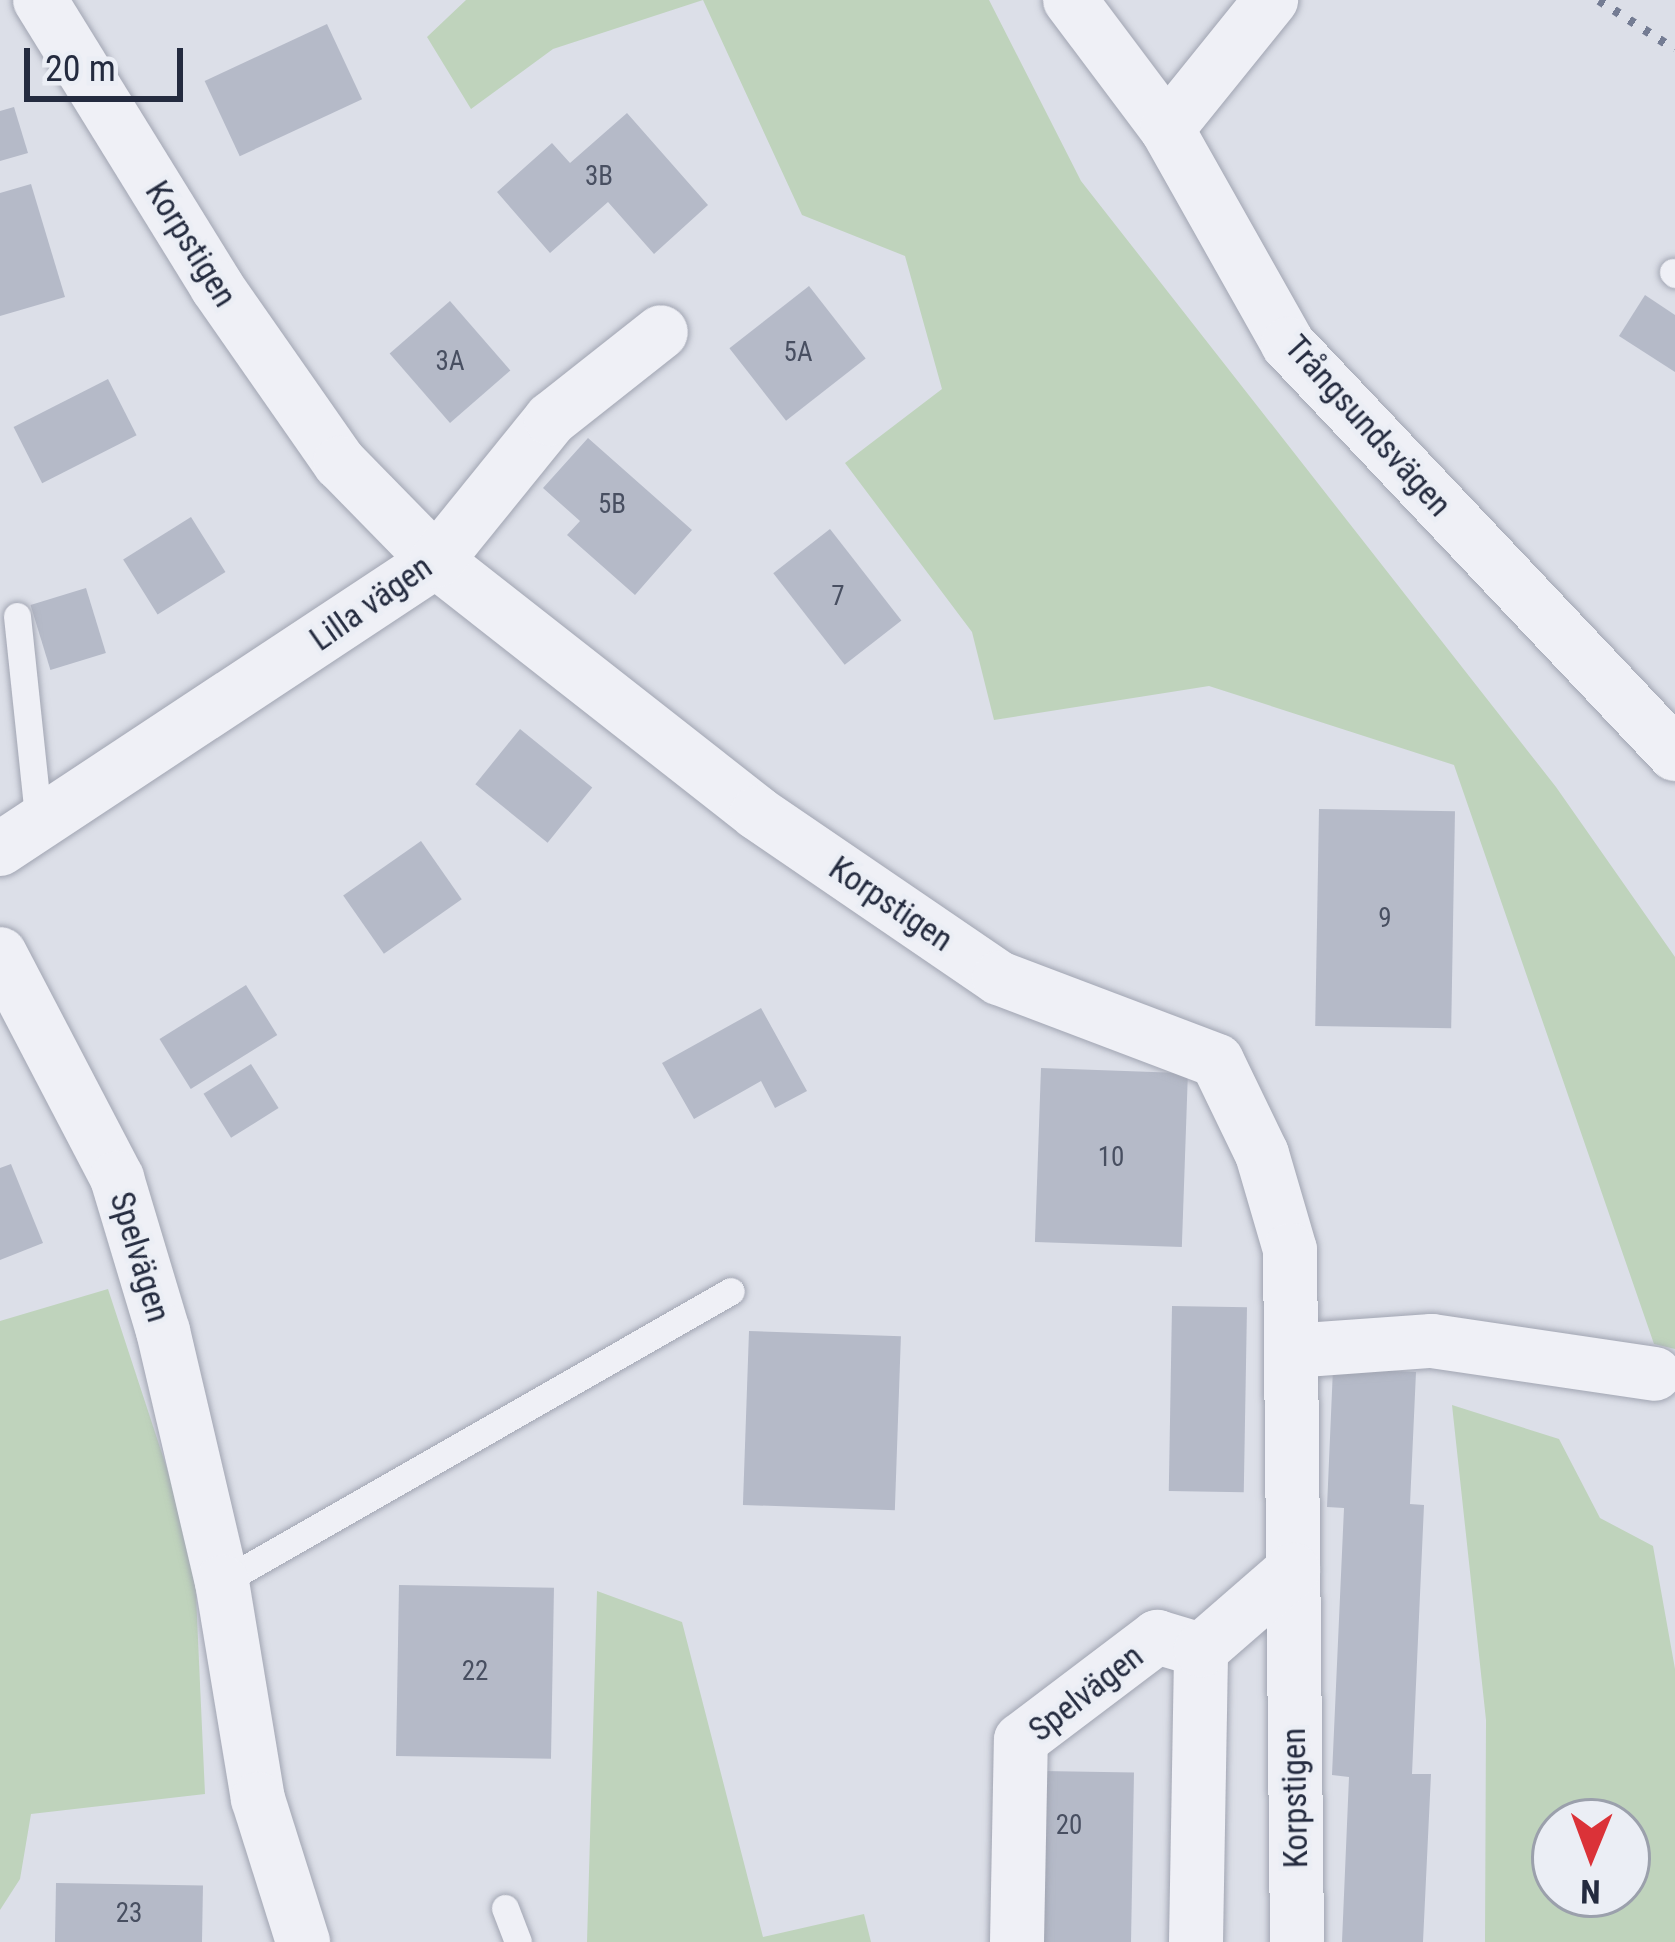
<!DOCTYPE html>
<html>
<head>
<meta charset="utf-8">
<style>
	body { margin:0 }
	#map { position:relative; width:1675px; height:1942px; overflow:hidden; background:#dcdfe8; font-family:"Roboto Condensed",sans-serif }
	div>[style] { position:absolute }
	.green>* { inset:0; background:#bfd3bc }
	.building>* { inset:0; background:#b5bac8; transform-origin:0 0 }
	.roads { filter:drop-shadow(0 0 3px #a1a5b2) drop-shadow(0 0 3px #a1a5b2) }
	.lane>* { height:27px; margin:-13.5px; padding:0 13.5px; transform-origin:13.5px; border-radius:13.5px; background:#eff0f6 }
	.street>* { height:54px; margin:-27px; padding:0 27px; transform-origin:27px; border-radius:27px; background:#eff0f6 }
	.rail>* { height:9px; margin-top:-4.5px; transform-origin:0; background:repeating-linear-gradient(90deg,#747c93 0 6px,transparent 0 18px) }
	span { translate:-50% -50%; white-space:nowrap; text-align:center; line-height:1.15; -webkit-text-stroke:9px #ebeef5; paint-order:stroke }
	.number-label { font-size:27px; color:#484f61 }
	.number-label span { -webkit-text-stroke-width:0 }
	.street-label { font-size:33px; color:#242b3f }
	.north { position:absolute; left:1531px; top:1798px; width:120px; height:120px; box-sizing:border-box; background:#ebeef5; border:3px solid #9ba0ac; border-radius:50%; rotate:181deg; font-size:33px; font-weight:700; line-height:48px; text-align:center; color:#242b3f }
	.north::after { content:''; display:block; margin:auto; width:42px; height:54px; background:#db3238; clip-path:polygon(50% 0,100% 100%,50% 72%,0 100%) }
	.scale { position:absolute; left:24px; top:48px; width:159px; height:54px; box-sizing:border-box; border:6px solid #242b3f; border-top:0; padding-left:15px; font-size:36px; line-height:42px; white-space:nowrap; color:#242b3f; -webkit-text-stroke:9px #ebeef5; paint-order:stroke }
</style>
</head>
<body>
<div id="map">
	<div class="green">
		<div style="clip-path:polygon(466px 0,989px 0,1081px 181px,1556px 787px,1675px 957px,1675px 1349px,1654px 1344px,1454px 765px,1209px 686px,994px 720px,972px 632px,845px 463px,942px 389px,905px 256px,802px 215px,703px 0,553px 49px,471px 109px,427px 37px)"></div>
		<div style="clip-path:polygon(108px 1289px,194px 1551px,205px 1794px,31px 1814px,20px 1879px,0 1910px,0 1321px)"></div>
		<div style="clip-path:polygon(evenodd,1452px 1405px,1559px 1439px,1600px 1518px,1653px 1546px,1675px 1669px,1675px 1942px,1485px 1942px,1486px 1720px,1452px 1405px,1555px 1822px,1627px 1822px,1627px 1894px,1555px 1894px,1555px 1822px)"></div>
		<div style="clip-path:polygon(597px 1591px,682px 1622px,763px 1937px,864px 1914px,871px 1942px,587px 1942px)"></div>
	</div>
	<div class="building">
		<div style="left:327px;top:24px;width:83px;height:135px;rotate:65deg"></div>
		<div style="clip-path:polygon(14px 107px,28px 153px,0 161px,0 111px)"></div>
		<div style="clip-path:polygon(627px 113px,708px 205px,654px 254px,608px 202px,550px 253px,497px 192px,552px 143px,570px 163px)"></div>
		<div style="clip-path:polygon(31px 184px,65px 297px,0 316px,0 193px)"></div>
		<div style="left:809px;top:286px;width:92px;height:101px;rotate:52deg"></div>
		<div style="clip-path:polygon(1645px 295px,1675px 315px,1675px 372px,1619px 336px)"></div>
		<div style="left:450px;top:301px;width:92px;height:80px;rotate:49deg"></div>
		<div style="left:108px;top:379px;width:63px;height:106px;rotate:63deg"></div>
		<div style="clip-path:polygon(588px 438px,692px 530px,635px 595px,567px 535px,580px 521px,543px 488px)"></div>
		<div style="left:191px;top:517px;width:65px;height:80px;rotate:58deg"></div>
		<div style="left:830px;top:529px;width:116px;height:72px;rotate:52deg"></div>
		<div style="left:86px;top:588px;width:68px;height:58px;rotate:73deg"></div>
		<div style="left:520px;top:729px;width:93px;height:71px;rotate:39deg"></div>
		<div style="left:1319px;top:809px;width:136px;height:217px;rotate:1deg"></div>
		<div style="left:421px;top:841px;width:71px;height:95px;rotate:55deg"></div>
		<div style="left:246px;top:985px;width:59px;height:102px;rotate:58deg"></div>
		<div style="clip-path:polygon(761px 1008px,807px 1091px,775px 1108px,761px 1081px,694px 1119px,662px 1063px)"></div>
		<div style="left:251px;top:1064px;width:52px;height:56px;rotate:58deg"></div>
		<div style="left:1041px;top:1068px;width:147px;height:174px;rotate:2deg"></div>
		<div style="clip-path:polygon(11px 1164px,43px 1243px,0 1260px,0 1168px)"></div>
		<div style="left:1172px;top:1306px;width:75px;height:185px;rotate:1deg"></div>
		<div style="left:749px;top:1331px;width:152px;height:174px;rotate:2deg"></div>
		<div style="clip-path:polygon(1333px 1368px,1416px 1372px,1410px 1504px,1424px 1505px,1412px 1774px,1431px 1774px,1423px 1942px,1342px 1942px,1349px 1777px,1332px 1775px,1344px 1508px,1327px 1507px)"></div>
		<div style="left:399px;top:1585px;width:155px;height:171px;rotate:1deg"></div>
		<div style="left:1042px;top:1771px;width:92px;height:171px;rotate:1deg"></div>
		<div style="left:56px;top:1883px;width:147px;height:59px;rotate:1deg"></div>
	</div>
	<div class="roads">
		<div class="lane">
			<div style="left:1673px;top:272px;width:3px;rotate:45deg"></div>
			<div style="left:17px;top:616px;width:209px;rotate:84deg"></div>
			<div style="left:222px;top:1582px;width:586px;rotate:-29.76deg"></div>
			<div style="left:505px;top:1908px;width:36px;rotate:69deg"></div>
		</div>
		<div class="street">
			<div style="left:40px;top:0;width:337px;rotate:58.3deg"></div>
			<div style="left:217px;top:287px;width:215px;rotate:55.1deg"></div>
			<div style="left:340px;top:463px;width:137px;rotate:45.6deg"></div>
			<div style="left:436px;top:561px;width:408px;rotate:38.1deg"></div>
			<div style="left:757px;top:813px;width:293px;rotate:34.3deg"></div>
			<div style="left:999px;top:978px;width:233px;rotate:20.8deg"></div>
			<div style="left:1217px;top:1061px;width:103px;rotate:64.2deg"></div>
			<div style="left:1262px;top:1154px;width:100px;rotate:73.7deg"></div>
			<div style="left:1290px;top:1250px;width:692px;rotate:89.42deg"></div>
			<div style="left:1070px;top:0;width:161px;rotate:53.1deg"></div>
			<div style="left:1167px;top:129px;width:247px;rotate:60.6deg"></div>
			<div style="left:1288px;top:344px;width:564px;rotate:46.65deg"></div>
			<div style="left:1167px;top:129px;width:166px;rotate:-51.1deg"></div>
			<div style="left:0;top:849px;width:523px;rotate:-33.45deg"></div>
			<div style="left:436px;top:561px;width:183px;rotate:-51deg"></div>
			<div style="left:551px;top:419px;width:140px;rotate:-38.3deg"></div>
			<div style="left:0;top:954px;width:253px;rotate:62.4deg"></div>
			<div style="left:117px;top:1178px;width:160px;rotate:73.3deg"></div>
			<div style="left:163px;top:1331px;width:258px;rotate:76.8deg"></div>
			<div style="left:222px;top:1582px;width:220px;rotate:80.6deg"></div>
			<div style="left:258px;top:1799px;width:150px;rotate:72.5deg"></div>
			<div style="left:1291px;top:1351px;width:141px;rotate:-4.1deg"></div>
			<div style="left:1432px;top:1341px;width:225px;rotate:8.4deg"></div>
			<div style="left:1017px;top:1942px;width:202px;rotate:-88.9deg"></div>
			<div style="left:1021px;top:1740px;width:171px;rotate:-37.1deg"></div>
			<div style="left:1157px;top:1637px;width:46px;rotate:16.5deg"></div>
			<div style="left:1196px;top:1942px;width:292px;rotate:-89deg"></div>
			<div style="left:1201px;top:1650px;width:122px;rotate:-41deg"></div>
		</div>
	</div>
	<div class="rail">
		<div style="left:1599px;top:0;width:90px;rotate:32.8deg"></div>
	</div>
	<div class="number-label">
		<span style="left:599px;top:177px">3B</span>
		<span style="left:798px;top:353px">5A</span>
		<span style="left:450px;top:362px">3A</span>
		<span style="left:612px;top:505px">5B</span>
		<span style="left:838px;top:597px">7</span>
		<span style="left:1385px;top:919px">9</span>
		<span style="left:1111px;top:1158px">10</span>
		<span style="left:475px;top:1672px">22</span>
		<span style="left:1069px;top:1826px">20</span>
		<span style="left:129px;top:1914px">23</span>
	</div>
	<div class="street-label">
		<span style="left:191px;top:244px;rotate:58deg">Korpstigen</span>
		<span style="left:1368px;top:426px;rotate:48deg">Trångsundsvägen</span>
		<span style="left:371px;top:603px;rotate:-35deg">Lilla vägen</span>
		<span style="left:891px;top:904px;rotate:34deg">Korpstigen</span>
		<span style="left:140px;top:1257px;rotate:73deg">Spelvägen</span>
		<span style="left:1086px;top:1693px;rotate:-38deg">Spelvägen</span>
		<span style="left:1295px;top:1798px;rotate:-91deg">Korpstigen</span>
	</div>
	<div class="north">N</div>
	<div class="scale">20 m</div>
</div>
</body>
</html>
